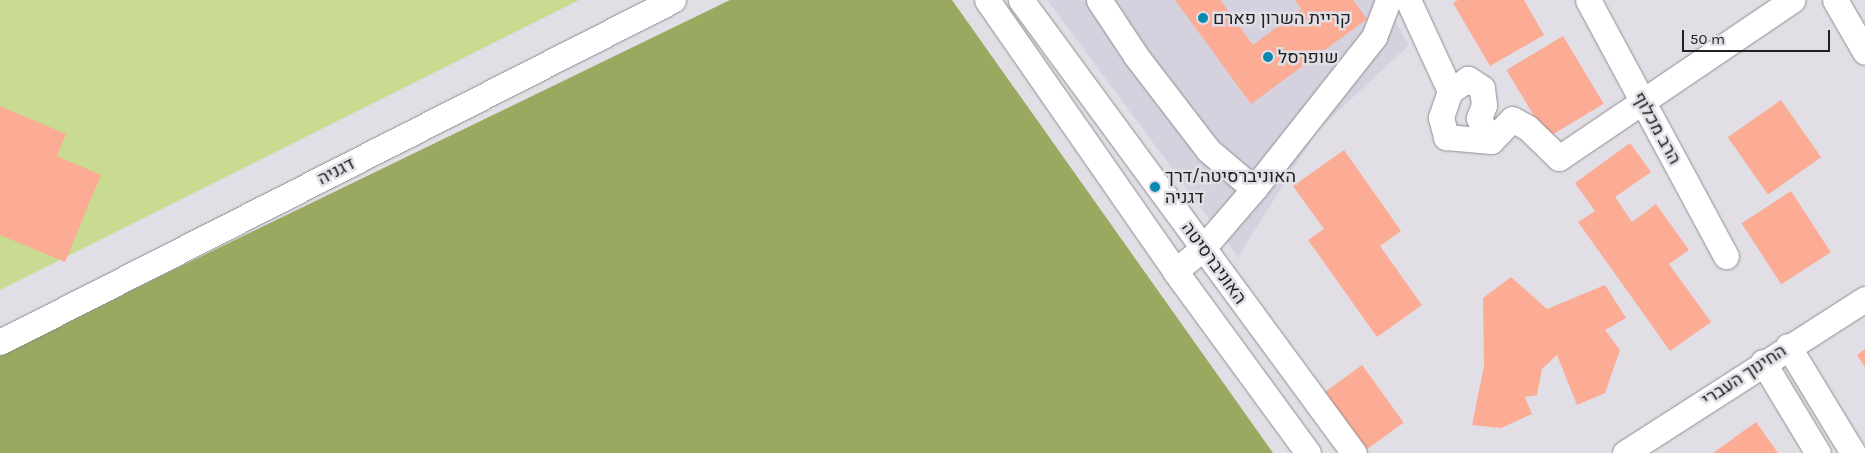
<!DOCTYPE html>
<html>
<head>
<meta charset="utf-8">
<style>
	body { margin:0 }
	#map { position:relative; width:1865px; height:453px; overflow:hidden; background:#e1dfe5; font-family:Karla,Heebo,sans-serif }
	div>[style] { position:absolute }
	.built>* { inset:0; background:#d6d1de }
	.green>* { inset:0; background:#c9db90 }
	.forest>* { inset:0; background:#99a95f }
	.building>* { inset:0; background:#fcab95; transform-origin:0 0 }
	.roads { filter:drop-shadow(0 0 1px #8f8d92) drop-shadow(0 0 1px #8f8d92) }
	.minor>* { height:25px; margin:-12.5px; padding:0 12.5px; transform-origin:12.5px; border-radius:12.5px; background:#fff }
	.dots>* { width:14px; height:14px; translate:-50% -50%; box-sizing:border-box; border:2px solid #e1dfe5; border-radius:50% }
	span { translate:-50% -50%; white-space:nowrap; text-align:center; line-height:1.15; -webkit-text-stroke:5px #e1dfe5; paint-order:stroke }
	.poi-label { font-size:18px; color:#201f21 }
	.left { translate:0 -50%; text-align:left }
	.street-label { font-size:18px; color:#201f21 }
	.scale { position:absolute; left:1682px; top:30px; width:148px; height:22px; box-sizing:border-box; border:2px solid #201f21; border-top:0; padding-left:6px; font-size:15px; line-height:18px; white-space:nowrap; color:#201f21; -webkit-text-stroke:4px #e1dfe5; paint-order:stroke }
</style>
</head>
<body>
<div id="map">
	<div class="built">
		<div style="clip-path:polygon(1047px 0,1384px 0,1409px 45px,1318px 130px,1238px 257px)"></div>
	</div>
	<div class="green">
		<div style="clip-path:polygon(0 0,579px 0,0 290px)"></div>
	</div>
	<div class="forest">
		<div style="clip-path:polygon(730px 0,952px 0,1273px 453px,0 453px,0 354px)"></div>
	</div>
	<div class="building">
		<div style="clip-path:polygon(1175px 0,1220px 0,1253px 45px,1301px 9px,1295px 0,1353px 0,1367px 19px,1251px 104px)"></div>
		<div style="clip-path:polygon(1458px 0,1524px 0,1544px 35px,1490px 66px,1453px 3px)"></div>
		<div style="left:1563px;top:36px;width:79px;height:66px;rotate:59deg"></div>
		<div style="left:1781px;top:100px;width:70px;height:65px;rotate:55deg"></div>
		<div style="clip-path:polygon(0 106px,66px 134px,57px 156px,101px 175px,65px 262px,0 235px)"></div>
		<div style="clip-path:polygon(1630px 143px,1651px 172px,1615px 197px,1632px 222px,1656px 204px,1689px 250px,1669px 264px,1711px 322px,1670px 351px,1578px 222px,1595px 211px,1575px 183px)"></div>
		<div style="clip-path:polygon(1344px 150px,1401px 231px,1380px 246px,1422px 305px,1377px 337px,1308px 240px,1324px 229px,1293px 186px)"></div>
		<div style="left:1791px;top:191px;width:73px;height:59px;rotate:57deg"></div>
		<div style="clip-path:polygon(1511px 277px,1547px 309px,1605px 285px,1626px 318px,1605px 330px,1620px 350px,1605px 393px,1577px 405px,1557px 355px,1542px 369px,1537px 395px,1525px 397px,1532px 414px,1501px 428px,1472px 425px,1484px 366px,1483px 298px)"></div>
		<div style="clip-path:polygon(1865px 349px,1865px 367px,1857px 355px)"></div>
		<div style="left:1362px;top:365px;width:71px;height:52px;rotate:54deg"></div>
		<div style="clip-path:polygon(1756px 422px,1778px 453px,1713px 453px)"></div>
	</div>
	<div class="roads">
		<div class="minor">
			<div style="left:987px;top:0;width:330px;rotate:55.2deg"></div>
			<div style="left:1175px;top:271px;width:225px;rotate:53.8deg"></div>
			<div style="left:1021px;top:0;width:562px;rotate:53.68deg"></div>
			<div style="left:1099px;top:0;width:67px;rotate:56.5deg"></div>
			<div style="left:1136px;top:56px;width:118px;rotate:52.5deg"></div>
			<div style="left:1208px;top:150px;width:60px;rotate:40.3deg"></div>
			<div style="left:1408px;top:0;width:100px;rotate:65.2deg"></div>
			<div style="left:1588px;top:0;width:291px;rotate:61.7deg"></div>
			<div style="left:1835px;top:0;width:60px;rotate:60deg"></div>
			<div style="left:1491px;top:141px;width:26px;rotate:-118deg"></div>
			<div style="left:1479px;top:118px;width:14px;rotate:-69deg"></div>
			<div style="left:1484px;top:105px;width:17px;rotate:-97deg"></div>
			<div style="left:1482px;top:88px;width:17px;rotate:-147deg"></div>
			<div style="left:1468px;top:79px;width:22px;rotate:146deg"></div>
			<div style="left:1450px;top:91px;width:28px;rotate:109deg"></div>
			<div style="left:1441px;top:117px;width:21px;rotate:76deg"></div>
			<div style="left:1446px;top:137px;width:45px;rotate:5.1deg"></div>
			<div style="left:1491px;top:141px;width:30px;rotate:-46deg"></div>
			<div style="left:1512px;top:119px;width:18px;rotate:29deg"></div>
			<div style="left:1528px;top:128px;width:43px;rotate:44.1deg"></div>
			<div style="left:1559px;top:158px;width:282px;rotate:-34.1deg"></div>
			<div style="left:1175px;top:271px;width:36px;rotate:-39deg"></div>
			<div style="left:1203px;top:248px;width:78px;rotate:-49.2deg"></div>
			<div style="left:1254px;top:189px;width:194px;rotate:-51.7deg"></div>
			<div style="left:1374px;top:37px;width:40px;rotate:-69deg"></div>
			<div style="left:0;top:342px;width:755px;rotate:-26.94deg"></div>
			<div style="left:1788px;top:346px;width:125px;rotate:58.7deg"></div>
			<div style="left:1763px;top:362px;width:106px;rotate:58.9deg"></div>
			<div style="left:1625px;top:453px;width:285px;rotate:-32.7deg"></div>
		</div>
	</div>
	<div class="dots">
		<div style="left:1203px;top:18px;background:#0988ab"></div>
		<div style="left:1268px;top:57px;background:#0988ab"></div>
		<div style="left:1155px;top:187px;background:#0988ab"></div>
	</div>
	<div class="poi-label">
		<span class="left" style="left:1213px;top:18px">קריית השרון פארם</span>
		<span class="left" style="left:1278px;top:57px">שופרסל</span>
		<span class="left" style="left:1165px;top:187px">האוניברסיטה/דרך<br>דגניה</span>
	</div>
	<div class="street-label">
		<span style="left:1657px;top:128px;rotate:61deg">הרב מכלוף</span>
		<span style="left:336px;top:171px;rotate:-27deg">דגניה</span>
		<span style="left:1214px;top:263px;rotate:54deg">האוניברסיטה</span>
		<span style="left:1744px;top:375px;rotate:-33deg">החינוך העברי</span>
	</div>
	<div class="scale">50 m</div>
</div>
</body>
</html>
